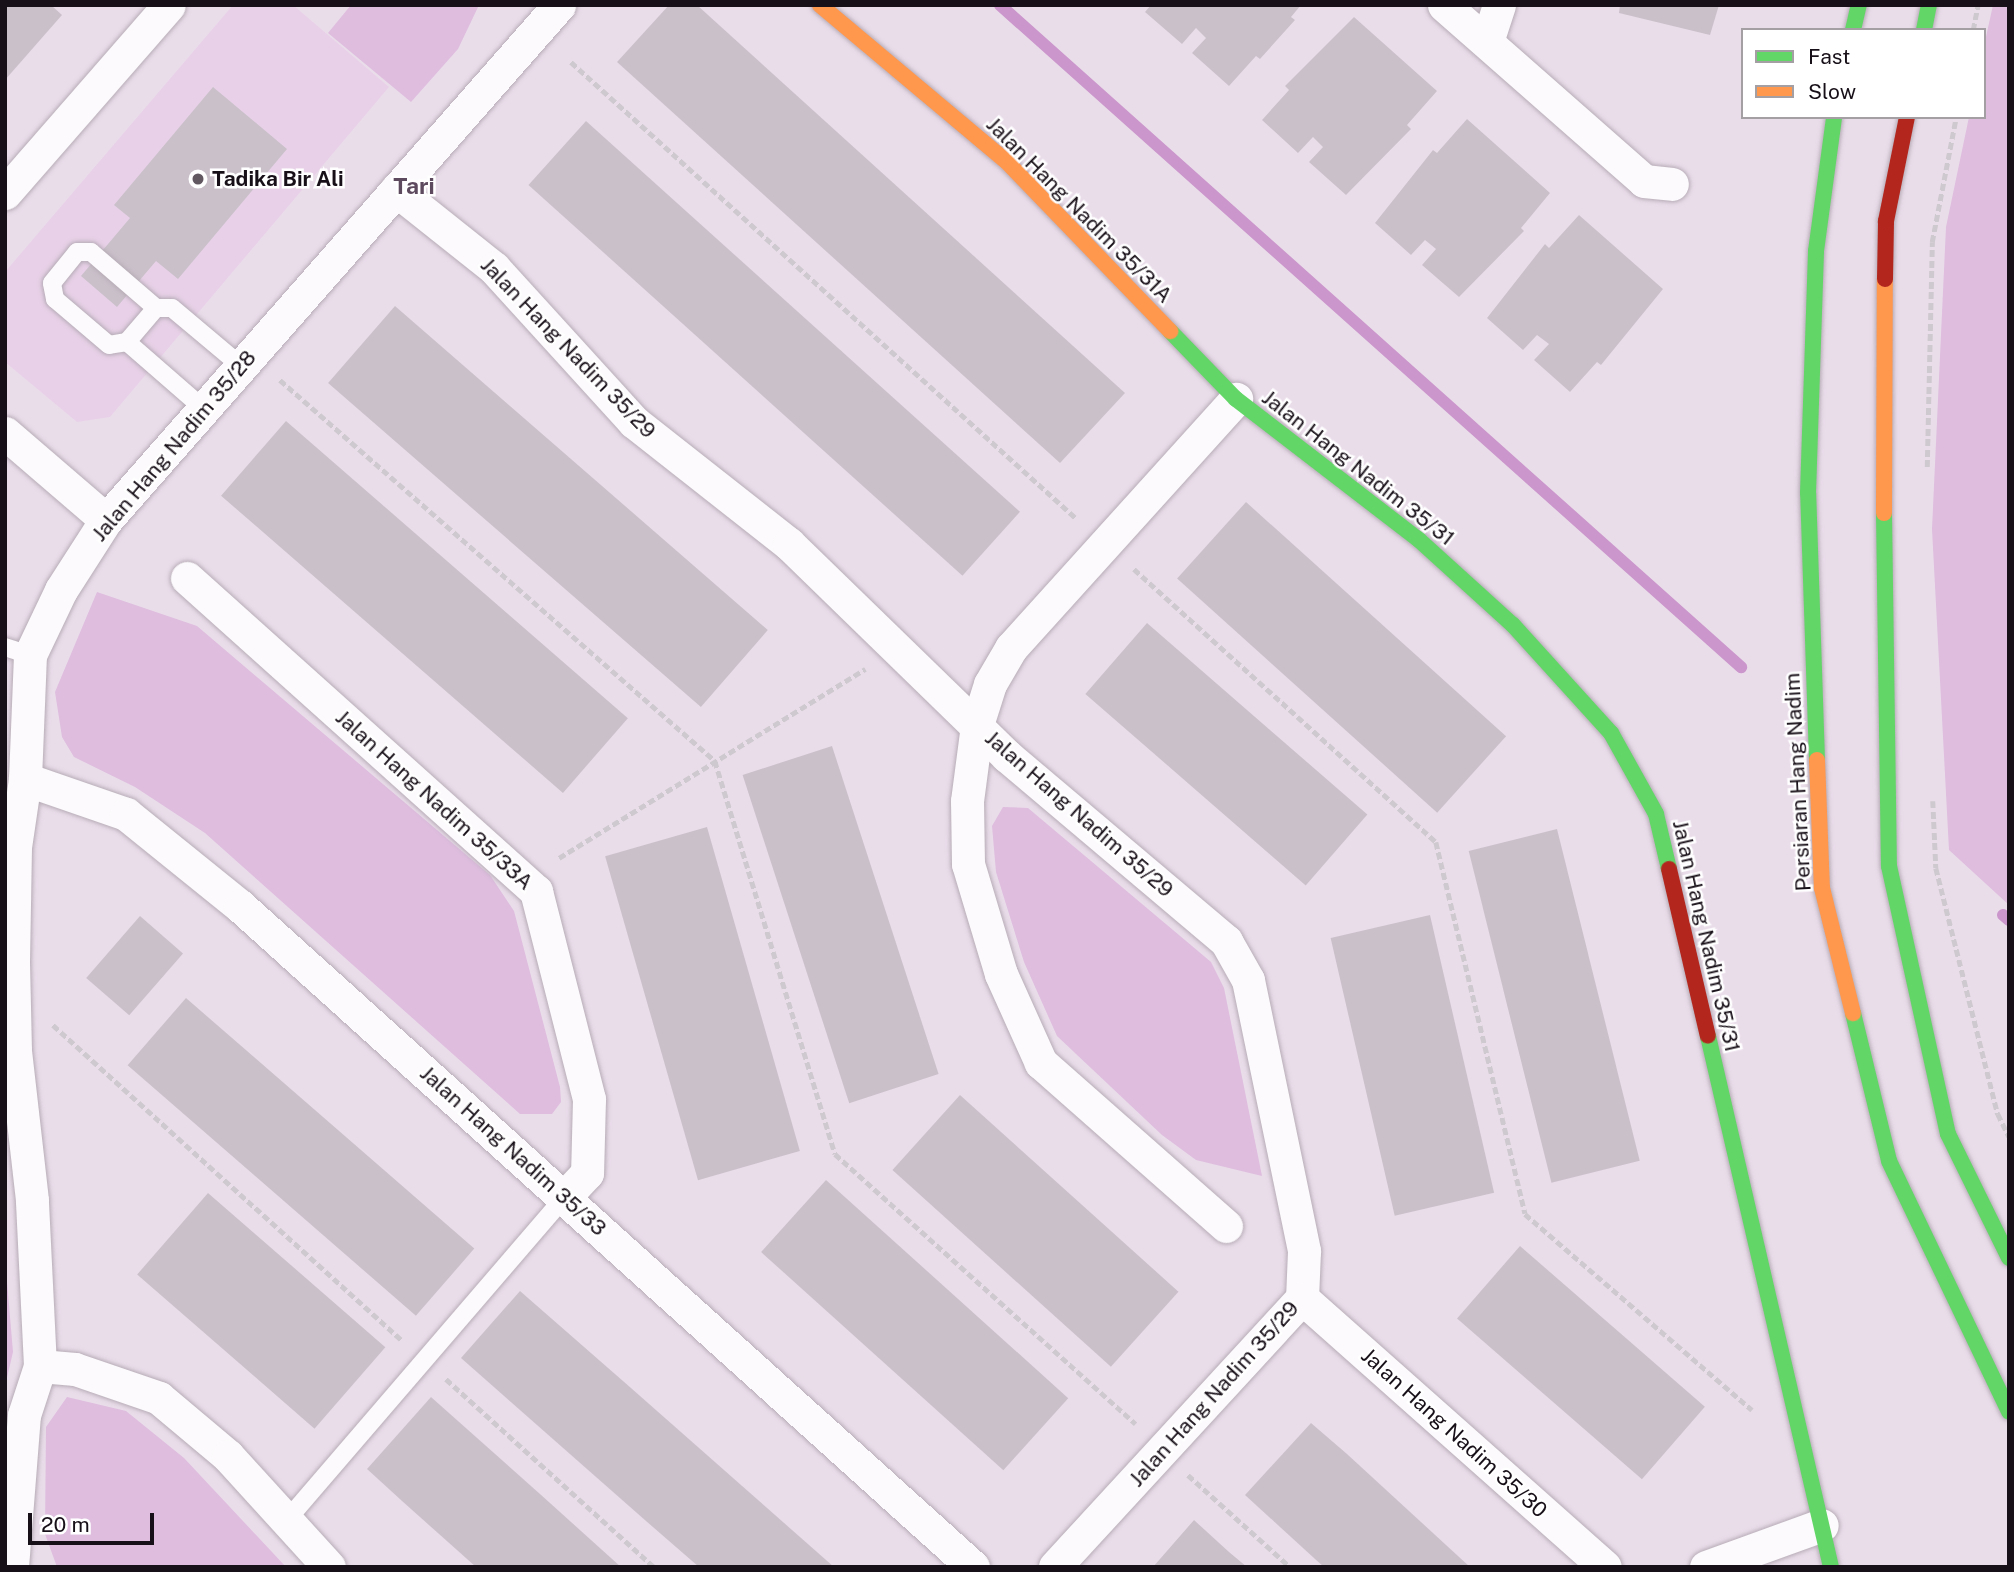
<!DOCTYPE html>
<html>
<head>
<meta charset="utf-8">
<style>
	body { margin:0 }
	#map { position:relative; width:2014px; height:1572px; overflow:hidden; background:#eaddea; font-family:"Public Sans",sans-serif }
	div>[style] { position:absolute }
	.built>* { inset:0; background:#e8d1e8 }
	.green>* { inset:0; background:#debdde }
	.stream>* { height:12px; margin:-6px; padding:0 6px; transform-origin:6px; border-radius:6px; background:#ca96cb }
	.building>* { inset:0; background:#cac0ca; transform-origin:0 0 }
	.path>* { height:4.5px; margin-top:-2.25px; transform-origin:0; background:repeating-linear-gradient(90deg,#cec9ce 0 7px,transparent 0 10.5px) }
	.roads { filter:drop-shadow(0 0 2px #b6acb6) drop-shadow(0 0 2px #b6acb6) }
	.lane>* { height:18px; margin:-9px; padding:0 9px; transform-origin:9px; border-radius:9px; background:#fcfafc }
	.street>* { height:33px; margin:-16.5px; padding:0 16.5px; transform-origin:16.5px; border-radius:16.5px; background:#fcfafc }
	.fast>* { height:16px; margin:-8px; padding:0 8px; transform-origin:8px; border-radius:8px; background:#63d668 }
	.slow>* { height:16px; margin:-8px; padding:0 8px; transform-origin:8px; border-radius:8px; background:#ff974d }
	.jam>* { height:16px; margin:-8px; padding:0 8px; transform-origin:8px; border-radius:8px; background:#b3261e }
	.dots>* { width:19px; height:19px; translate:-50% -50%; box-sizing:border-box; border:4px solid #fff; border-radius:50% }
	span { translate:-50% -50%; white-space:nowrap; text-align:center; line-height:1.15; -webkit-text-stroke:5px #fff; paint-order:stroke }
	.poi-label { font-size:21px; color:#181018; font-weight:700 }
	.left { translate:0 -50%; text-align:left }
	.street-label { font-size:21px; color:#181018 }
	.neighbourhood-label { font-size:23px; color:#5e4a5e; font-weight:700 }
	.frame { position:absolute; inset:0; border:7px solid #181018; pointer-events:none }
	.legend { position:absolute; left:1741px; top:28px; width:245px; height:91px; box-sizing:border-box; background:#fff; border:2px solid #a39fa3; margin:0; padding:9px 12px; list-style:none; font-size:21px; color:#181018 }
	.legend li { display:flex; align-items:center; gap:14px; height:35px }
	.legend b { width:35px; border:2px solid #a39fa3 }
	.scale { position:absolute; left:28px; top:1513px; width:126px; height:32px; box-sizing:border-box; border:4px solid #181018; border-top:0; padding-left:9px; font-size:21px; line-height:24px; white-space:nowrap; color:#181018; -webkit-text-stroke:5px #fff; paint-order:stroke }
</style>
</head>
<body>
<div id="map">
	<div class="built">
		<div style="clip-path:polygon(233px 5px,293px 5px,389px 87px,110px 417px,77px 422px,5px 362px,5px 272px)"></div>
	</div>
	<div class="green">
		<div style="clip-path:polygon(351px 5px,479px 5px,458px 49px,411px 102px,328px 33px)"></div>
		<div style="clip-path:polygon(1993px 5px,2009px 5px,2009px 905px,1949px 850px,1932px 529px,1946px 227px,1969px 117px,1984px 117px,1984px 46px)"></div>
		<div style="clip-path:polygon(97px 592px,197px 626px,490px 875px,514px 911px,560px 1087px,561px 1102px,552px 1114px,520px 1114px,205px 833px,135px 787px,74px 757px,62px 737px,55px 692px)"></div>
		<div style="clip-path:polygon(1003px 807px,1028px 808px,1211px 962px,1224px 988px,1262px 1176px,1196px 1160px,1162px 1135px,1057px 1036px,1024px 962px,996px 872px,992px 826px)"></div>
		<div style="clip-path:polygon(5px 1258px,13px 1352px,5px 1386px)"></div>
		<div style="clip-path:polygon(67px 1397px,126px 1411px,184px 1458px,286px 1567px,57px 1567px,45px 1534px,46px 1427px)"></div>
	</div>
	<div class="stream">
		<div style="left:1000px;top:5px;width:994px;rotate:41.78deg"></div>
		<div style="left:2003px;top:915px;width:8px;rotate:40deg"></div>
	</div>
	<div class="building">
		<div style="clip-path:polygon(5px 5px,51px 5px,62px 15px,5px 80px)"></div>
		<div style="clip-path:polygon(669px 5px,697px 5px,1125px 393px,1060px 463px,617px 62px)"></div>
		<div style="clip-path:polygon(1151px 5px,1301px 5px,1291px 17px,1295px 20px,1260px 59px,1256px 56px,1229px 86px,1192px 53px,1206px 38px,1196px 28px,1182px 44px,1145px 12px)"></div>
		<div style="clip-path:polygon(1620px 5px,1719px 5px,1710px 35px,1619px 13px)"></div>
		<div style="clip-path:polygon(1354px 17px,1437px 91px,1407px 125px,1411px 129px,1346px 195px,1309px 162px,1323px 147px,1313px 137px,1298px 153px,1262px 120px,1289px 90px,1285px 86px)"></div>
		<div style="clip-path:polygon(213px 87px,287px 149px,178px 279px,156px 261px,117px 307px,81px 276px,130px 218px,114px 205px)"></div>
		<div style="clip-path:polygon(1467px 119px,1550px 193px,1521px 228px,1524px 231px,1459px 297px,1422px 265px,1436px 249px,1425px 240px,1411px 255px,1375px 223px,1433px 150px,1437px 153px)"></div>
		<div style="left:586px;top:121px;width:584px;height:86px;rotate:42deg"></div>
		<div style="clip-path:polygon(1579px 215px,1663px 289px,1601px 365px,1597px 362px,1570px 392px,1534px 360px,1549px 344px,1537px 335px,1523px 350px,1487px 318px,1545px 244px,1549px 248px)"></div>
		<div style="left:395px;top:306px;width:494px;height:102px;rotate:41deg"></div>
		<div style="left:286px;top:421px;width:453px;height:99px;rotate:41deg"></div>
		<div style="left:1246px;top:502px;width:350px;height:103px;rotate:42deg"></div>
		<div style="left:1147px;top:623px;width:292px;height:94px;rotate:41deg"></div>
		<div style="left:832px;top:746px;width:345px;height:94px;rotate:72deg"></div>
		<div style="left:707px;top:827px;width:337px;height:106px;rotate:74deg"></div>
		<div style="left:1557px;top:829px;width:342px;height:91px;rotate:76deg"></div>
		<div style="left:1430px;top:915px;width:285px;height:102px;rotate:77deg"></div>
		<div style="left:140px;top:916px;width:57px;height:82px;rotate:41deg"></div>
		<div style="left:186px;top:998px;width:382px;height:89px;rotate:41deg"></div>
		<div style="left:960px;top:1095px;width:294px;height:101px;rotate:42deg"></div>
		<div style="left:826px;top:1180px;width:326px;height:97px;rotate:42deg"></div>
		<div style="left:208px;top:1193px;width:235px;height:108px;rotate:41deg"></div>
		<div style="left:1520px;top:1246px;width:245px;height:96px;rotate:41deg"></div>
		<div style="clip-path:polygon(520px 1291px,631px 1388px,834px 1567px,699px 1567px,646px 1521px,461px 1358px)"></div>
		<div style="clip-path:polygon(431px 1397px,540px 1494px,621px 1567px,476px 1567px,402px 1501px,367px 1469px)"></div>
		<div style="clip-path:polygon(1311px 1423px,1347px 1454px,1470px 1567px,1324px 1567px,1315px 1559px,1245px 1495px)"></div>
		<div style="clip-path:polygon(1194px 1520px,1229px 1552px,1247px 1567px,1153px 1567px)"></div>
	</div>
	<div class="path">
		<div style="left:1973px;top:30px;width:25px;rotate:-79deg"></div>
		<div style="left:571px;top:62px;width:682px;rotate:42.09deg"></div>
		<div style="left:280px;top:380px;width:578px;rotate:41.21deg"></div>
		<div style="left:715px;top:761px;width:411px;rotate:73deg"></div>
		<div style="left:835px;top:1154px;width:404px;rotate:41.9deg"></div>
		<div style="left:1927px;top:467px;width:225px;rotate:-88.7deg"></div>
		<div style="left:1932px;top:242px;width:127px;rotate:-79.1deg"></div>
		<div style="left:1134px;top:569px;width:407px;rotate:42.1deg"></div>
		<div style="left:1436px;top:842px;width:382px;rotate:76.5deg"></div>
		<div style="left:1525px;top:1214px;width:300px;rotate:40.8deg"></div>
		<div style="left:1933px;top:801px;width:67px;rotate:87.4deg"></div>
		<div style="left:1936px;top:868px;width:254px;rotate:75.9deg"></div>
		<div style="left:1998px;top:1114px;width:25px;rotate:64deg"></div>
		<div style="left:559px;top:858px;width:360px;rotate:-31.7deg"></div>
		<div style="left:53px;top:1025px;width:472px;rotate:42.1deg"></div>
		<div style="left:446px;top:1379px;width:280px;rotate:42.1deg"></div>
		<div style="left:1188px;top:1475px;width:137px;rotate:42deg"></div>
	</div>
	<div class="roads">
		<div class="lane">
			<div style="left:156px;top:308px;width:45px;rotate:130.5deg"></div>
			<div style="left:127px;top:342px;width:18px;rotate:171deg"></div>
			<div style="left:109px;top:345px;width:71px;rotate:-139.6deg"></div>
			<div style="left:55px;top:299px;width:16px;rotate:-101deg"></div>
			<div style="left:52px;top:283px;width:40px;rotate:-51deg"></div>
			<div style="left:77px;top:252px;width:14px"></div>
			<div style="left:91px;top:252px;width:86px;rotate:40.7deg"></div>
			<div style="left:156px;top:308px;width:16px"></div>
			<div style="left:172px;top:308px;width:90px;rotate:40deg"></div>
			<div style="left:127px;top:342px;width:102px;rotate:41deg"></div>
			<div style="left:5px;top:647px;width:26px;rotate:18deg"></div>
			<div style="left:286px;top:1521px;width:426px;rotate:-49.3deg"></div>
		</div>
		<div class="street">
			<div style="left:1444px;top:5px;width:266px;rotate:41.3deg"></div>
			<div style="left:1644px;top:181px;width:28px;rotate:6deg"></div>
			<div style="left:1487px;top:42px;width:39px;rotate:-72deg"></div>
			<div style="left:396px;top:190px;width:125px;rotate:38.5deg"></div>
			<div style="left:494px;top:268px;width:208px;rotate:47.7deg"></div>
			<div style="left:634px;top:422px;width:197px;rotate:38.2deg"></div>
			<div style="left:789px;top:544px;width:304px;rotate:44.2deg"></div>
			<div style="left:1007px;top:756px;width:287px;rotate:40.2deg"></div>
			<div style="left:1226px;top:941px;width:45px;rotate:60.6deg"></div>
			<div style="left:1248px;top:980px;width:277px;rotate:78.3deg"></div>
			<div style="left:1304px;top:1251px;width:47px;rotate:92.4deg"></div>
			<div style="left:1302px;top:1298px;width:365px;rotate:132.6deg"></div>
			<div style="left:5px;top:193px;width:249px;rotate:-48.9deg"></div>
			<div style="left:5px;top:433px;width:133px;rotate:40.7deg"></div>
			<div style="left:187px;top:578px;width:469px;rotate:41.9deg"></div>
			<div style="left:536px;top:891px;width:215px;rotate:75.7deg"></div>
			<div style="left:589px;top:1099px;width:74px;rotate:91.5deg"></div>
			<div style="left:587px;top:1173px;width:34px;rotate:133deg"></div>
			<div style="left:25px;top:779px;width:107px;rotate:19.1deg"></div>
			<div style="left:126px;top:814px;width:146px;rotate:38.9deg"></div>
			<div style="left:240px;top:906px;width:987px;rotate:42.04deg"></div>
			<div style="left:1226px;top:1226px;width:247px;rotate:-138.6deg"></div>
			<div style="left:1041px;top:1063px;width:98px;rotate:-114.2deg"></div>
			<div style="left:1001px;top:974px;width:115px;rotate:-106.7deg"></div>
			<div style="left:968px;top:864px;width:63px;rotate:-90.9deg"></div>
			<div style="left:967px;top:801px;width:77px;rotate:-82.5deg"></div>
			<div style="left:977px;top:725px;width:43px;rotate:-72.4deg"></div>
			<div style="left:990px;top:684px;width:42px;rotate:-59.7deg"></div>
			<div style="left:1011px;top:648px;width:336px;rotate:-47.9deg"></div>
			<div style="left:1302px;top:1298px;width:405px;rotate:41.6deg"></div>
			<div style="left:40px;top:1366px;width:35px;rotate:5deg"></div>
			<div style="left:75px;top:1369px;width:89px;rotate:19deg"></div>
			<div style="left:159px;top:1398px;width:90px;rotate:40deg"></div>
			<div style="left:228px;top:1456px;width:150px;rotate:47.7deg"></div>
			<div style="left:12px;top:1567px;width:152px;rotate:-85.5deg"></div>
			<div style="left:24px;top:1415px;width:52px;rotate:-71.9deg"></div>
			<div style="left:40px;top:1366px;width:166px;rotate:-92.8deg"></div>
			<div style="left:32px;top:1200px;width:151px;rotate:-96.5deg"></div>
			<div style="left:15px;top:1050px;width:88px;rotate:-91.3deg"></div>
			<div style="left:13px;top:962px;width:115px;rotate:-89deg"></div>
			<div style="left:15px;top:847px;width:69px;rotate:-81.6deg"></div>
			<div style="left:25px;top:779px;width:124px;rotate:-87.7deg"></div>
			<div style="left:30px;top:655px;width:72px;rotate:-64.5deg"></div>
			<div style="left:61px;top:590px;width:83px;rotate:-57.3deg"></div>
			<div style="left:106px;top:520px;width:686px;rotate:-48.66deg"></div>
			<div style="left:1706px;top:1567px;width:123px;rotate:-19.9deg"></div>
		</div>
		<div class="fast">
			<div style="left:1853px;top:30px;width:26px;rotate:-77deg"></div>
			<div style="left:1924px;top:30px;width:25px;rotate:-79deg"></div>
			<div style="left:1170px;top:331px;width:95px;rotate:45.9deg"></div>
			<div style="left:1236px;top:399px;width:230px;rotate:37.6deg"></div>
			<div style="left:1418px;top:539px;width:128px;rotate:42.2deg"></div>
			<div style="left:1513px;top:625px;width:146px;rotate:47.8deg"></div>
			<div style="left:1611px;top:733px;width:93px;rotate:60.9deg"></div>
			<div style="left:1656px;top:814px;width:57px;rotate:76.7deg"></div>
			<div style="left:1884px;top:513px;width:353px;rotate:89.2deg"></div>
			<div style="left:1889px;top:866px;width:274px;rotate:77.6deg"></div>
			<div style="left:1948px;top:1134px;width:138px;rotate:63.8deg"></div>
			<div style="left:1817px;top:760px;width:267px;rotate:-91.9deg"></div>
			<div style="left:1808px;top:493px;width:242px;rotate:-88.1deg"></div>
			<div style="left:1816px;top:251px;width:135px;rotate:-82.3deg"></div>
			<div style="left:1853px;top:1013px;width:152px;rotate:76.3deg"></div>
			<div style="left:1889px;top:1161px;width:278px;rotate:64.4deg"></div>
			<div style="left:1708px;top:1036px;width:545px;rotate:76.96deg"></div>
		</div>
		<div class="slow">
			<div style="left:820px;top:5px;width:241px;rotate:40deg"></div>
			<div style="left:1005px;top:160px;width:238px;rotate:46deg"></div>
			<div style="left:1884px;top:513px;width:234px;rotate:-89.8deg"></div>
			<div style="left:1817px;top:760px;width:128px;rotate:87.8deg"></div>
			<div style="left:1822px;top:888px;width:129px;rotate:76.1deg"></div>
		</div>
		<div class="jam">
			<div style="left:1885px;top:279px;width:58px;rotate:-89deg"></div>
			<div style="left:1886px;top:221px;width:106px;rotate:-78.6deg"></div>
			<div style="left:1669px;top:869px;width:171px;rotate:76.9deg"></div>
		</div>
	</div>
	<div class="dots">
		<div style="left:198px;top:179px;background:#625862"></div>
	</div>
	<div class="poi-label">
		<span class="left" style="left:212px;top:179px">Tadika Bir Ali</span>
	</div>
	<div class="street-label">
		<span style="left:1079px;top:210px;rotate:45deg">Jalan Hang Nadim 35/31A</span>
		<span style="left:568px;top:348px;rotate:46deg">Jalan Hang Nadim 35/29</span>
		<span style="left:174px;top:446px;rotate:-50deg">Jalan Hang Nadim 35/28</span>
		<span style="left:1358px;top:468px;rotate:38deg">Jalan Hang Nadim 35/31</span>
		<span style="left:1798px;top:782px;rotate:-93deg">Persiaran Hang Nadim</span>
		<span style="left:434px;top:800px;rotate:42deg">Jalan Hang Nadim 35/33A</span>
		<span style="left:1079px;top:814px;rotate:41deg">Jalan Hang Nadim 35/29</span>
		<span style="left:1706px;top:936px;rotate:77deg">Jalan Hang Nadim 35/31</span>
		<span style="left:513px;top:1151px;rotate:42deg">Jalan Hang Nadim 35/33</span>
		<span style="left:1214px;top:1394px;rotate:-48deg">Jalan Hang Nadim 35/29</span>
		<span style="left:1454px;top:1433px;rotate:42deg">Jalan Hang Nadim 35/30</span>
	</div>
	<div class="neighbourhood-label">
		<span style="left:414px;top:186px">Tari</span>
	</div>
	<div class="frame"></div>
	<ul class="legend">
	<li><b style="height:9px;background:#63d668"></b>Fast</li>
	<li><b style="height:9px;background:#ff974d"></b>Slow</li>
	</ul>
	<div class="scale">20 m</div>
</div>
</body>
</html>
